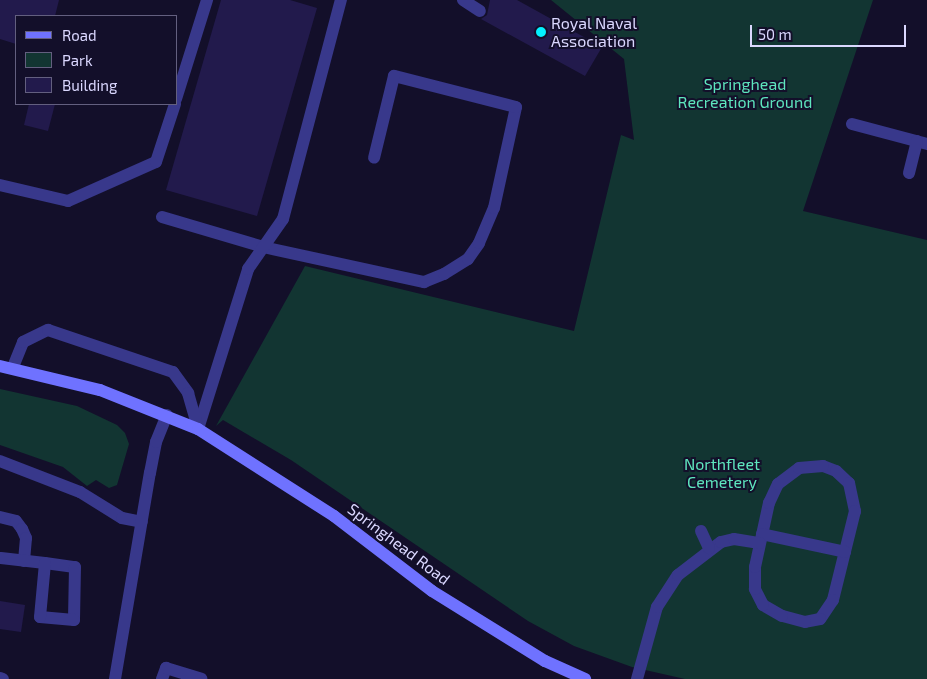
<!DOCTYPE html>
<html>
<head>
<meta charset="utf-8">
<style>
	body { margin:0 }
	#map { position:relative; width:927px; height:679px; overflow:hidden; background:#130f2a; font-family:"Exo 2",sans-serif }
	div>[style] { position:absolute }
	.green>* { inset:0; background:#123532 }
	.building>* { inset:0; background:#221a4c }
	.service>* { height:12px; margin:-6px; padding:0 6px; transform-origin:6px; border-radius:6px; background:#38388b }
	.pedestrian>* { height:12px; margin:-6px; padding:0 6px; transform-origin:6px; border-radius:6px; background:#38388b }
	.minor>* { height:12px; margin:-6px; padding:0 6px; transform-origin:6px; border-radius:6px; background:#38388b }
	.secondary>* { height:12px; margin:-6px; padding:0 6px; transform-origin:6px; border-radius:6px; background:#6f72ff }
	.dots>* { width:14px; height:14px; translate:-50% -50%; box-sizing:border-box; border:2px solid #130f2a; border-radius:50% }
	span { translate:-50% -50%; white-space:nowrap; text-align:center; line-height:1.15; -webkit-text-stroke:4px #130f2a; paint-order:stroke }
	.poi-label { font-size:16px; color:#dbd8ff }
	.left { translate:0 -50%; text-align:left }
	.park-label { font-size:16px; color:#5ee6be }
	.street-label { font-size:16px; color:#dbd8ff }
	.legend { position:absolute; left:15px; top:15px; width:162px; height:90px; box-sizing:border-box; background:#130f2a; border:1px solid #635f7f; margin:0; padding:6px 9px; list-style:none; font-size:15px; color:#dbd8ff }
	.legend li { display:flex; align-items:center; gap:10px; height:25px }
	.legend b { width:25px; border:1px solid #635f7f }
	.scale { position:absolute; left:750px; top:25px; width:156px; height:22px; box-sizing:border-box; border:2px solid #dbd8ff; border-top:0; padding-left:6px; font-size:15px; line-height:18px; white-space:nowrap; color:#dbd8ff; -webkit-text-stroke:4px #130f2a; paint-order:stroke }
</style>
</head>
<body>
<div id="map">
	<div class="green">
		<div style="clip-path:polygon(551px 0,873px 0,803px 211px,927px 240px,927px 679px,685px 679px,632px 667px,574px 646px,528px 621px,291px 460px,223px 420px,216px 426px,305px 266px,574px 331px,621px 135px,634px 140px,624px 59px)"></div>
		<div style="clip-path:polygon(0 389px,77px 406px,117px 425px,125px 433px,129px 444px,117px 485px,109px 488px,96px 480px,87px 486px,63px 467px,0 445px)"></div>
	</div>
	<div class="building">
		<div style="clip-path:polygon(0 0,59px 0,55px 16px,16px 16px,16px 44px,0 39px)"></div>
		<div style="clip-path:polygon(221px 0,290px 0,317px 8px,257px 216px,166px 190px)"></div>
		<div style="clip-path:polygon(490px 0,517px 0,602px 47px,585px 76px,481px 19px,487px 15px)"></div>
		<div style="clip-path:polygon(29px 104px,55px 104px,48px 131px,24px 125px)"></div>
		<div style="clip-path:polygon(0 601px,25px 605px,21px 632px,0 629px)"></div>
	</div>
	<div class="service">
		<div style="left:463px;top:0;width:20px;rotate:33deg"></div>
		<div style="left:176px;top:99px;width:104px;rotate:-72.6deg"></div>
		<div style="left:0;top:185px;width:70px;rotate:13.2deg"></div>
		<div style="left:68px;top:201px;width:96px;rotate:-23.9deg"></div>
		<div style="left:156px;top:162px;width:61px;rotate:-71.9deg"></div>
		<div style="left:162px;top:217px;width:105px;rotate:16.5deg"></div>
		<div style="left:263px;top:247px;width:165px;rotate:12.3deg"></div>
		<div style="left:424px;top:282px;width:22px;rotate:-22deg"></div>
		<div style="left:444px;top:274px;width:28px;rotate:-32deg"></div>
		<div style="left:468px;top:259px;width:19px;rotate:-55deg"></div>
		<div style="left:479px;top:243px;width:38px;rotate:-67deg"></div>
		<div style="left:494px;top:208px;width:103px;rotate:-77.7deg"></div>
		<div style="left:516px;top:107px;width:126px;rotate:-165.7deg"></div>
		<div style="left:394px;top:76px;width:84px;rotate:103.7deg"></div>
		<div style="left:198px;top:429px;width:168px;rotate:-72.6deg"></div>
		<div style="left:248px;top:269px;width:61px;rotate:-55deg"></div>
		<div style="left:283px;top:219px;width:227px;rotate:-75.2deg"></div>
		<div style="left:823px;top:466px;width:14px;rotate:21deg"></div>
		<div style="left:836px;top:471px;width:18px;rotate:43deg"></div>
		<div style="left:849px;top:483px;width:29px;rotate:78deg"></div>
		<div style="left:855px;top:511px;width:92px;rotate:103.9deg"></div>
		<div style="left:833px;top:600px;width:23px;rotate:124deg"></div>
		<div style="left:820px;top:619px;width:15px;rotate:169deg"></div>
		<div style="left:805px;top:622px;width:24px;rotate:-165deg"></div>
		<div style="left:782px;top:616px;width:22px;rotate:-150deg"></div>
		<div style="left:763px;top:605px;width:18px;rotate:-117deg"></div>
		<div style="left:755px;top:589px;width:22px;rotate:-90deg"></div>
		<div style="left:755px;top:567px;width:66px;rotate:-77.7deg"></div>
		<div style="left:769px;top:503px;width:21px;rotate:-65deg"></div>
		<div style="left:778px;top:484px;width:26px;rotate:-37deg"></div>
		<div style="left:799px;top:468px;width:24px;rotate:-5deg"></div>
		<div style="left:0;top:517px;width:16px;rotate:14deg"></div>
		<div style="left:16px;top:521px;width:10px;rotate:53deg"></div>
		<div style="left:22px;top:529px;width:10px;rotate:66deg"></div>
		<div style="left:26px;top:538px;width:23px;rotate:95deg"></div>
		<div style="left:762px;top:534px;width:85px;rotate:12.2deg"></div>
		<div style="left:1px;top:558px;width:44px;rotate:6.5deg"></div>
		<div style="left:45px;top:563px;width:30px;rotate:8deg"></div>
		<div style="left:75px;top:567px;width:53px;rotate:91.1deg"></div>
		<div style="left:74px;top:620px;width:34px;rotate:-175deg"></div>
		<div style="left:40px;top:617px;width:54px;rotate:-84.7deg"></div>
		<div style="left:0;top:678px;width:3px;rotate:18deg"></div>
		<div style="left:162px;top:679px;width:12px;rotate:-70deg"></div>
		<div style="left:166px;top:668px;width:37px;rotate:17deg"></div>
		<div style="left:637px;top:679px;width:75px;rotate:-74.5deg"></div>
		<div style="left:657px;top:607px;width:38px;rotate:-57deg"></div>
		<div style="left:678px;top:575px;width:54px;rotate:-37.5deg"></div>
		<div style="left:721px;top:542px;width:13px;rotate:-13deg"></div>
		<div style="left:734px;top:539px;width:26px;rotate:9deg"></div>
	</div>
	<div class="pedestrian">
		<div style="left:701px;top:531px;width:19px;rotate:65deg"></div>
	</div>
	<div class="minor">
		<div style="left:852px;top:124px;width:78px;rotate:14.9deg"></div>
		<div style="left:909px;top:173px;width:33px;rotate:-76deg"></div>
		<div style="left:13px;top:367px;width:27px;rotate:-68deg"></div>
		<div style="left:23px;top:342px;width:28px;rotate:-26deg"></div>
		<div style="left:48px;top:330px;width:132px;rotate:18.6deg"></div>
		<div style="left:173px;top:372px;width:26px;rotate:54deg"></div>
		<div style="left:188px;top:393px;width:37px;rotate:74deg"></div>
		<div style="left:0;top:461px;width:86px;rotate:21.2deg"></div>
		<div style="left:80px;top:492px;width:49px;rotate:31.8deg"></div>
		<div style="left:122px;top:518px;width:20px;rotate:11deg"></div>
		<div style="left:115px;top:679px;width:209px;rotate:-80.4deg"></div>
		<div style="left:150px;top:473px;width:32px;rotate:-79deg"></div>
		<div style="left:156px;top:442px;width:29px;rotate:-68deg"></div>
	</div>
	<div class="secondary">
		<div style="left:0;top:366px;width:103px;rotate:13.5deg"></div>
		<div style="left:100px;top:390px;width:105px;rotate:21.7deg"></div>
		<div style="left:198px;top:429px;width:161px;rotate:32.6deg"></div>
		<div style="left:334px;top:516px;width:123px;rotate:37.4deg"></div>
		<div style="left:432px;top:591px;width:133px;rotate:31.8deg"></div>
		<div style="left:545px;top:661px;width:44px;rotate:24.2deg"></div>
	</div>
	<div class="dots">
		<div style="left:541px;top:32px;background:#04f0ff"></div>
	</div>
	<div class="poi-label">
		<span class="left" style="left:551px;top:32px">Royal Naval<br>Association</span>
	</div>
	<div class="park-label">
		<span style="left:745px;top:93px">Springhead<br>Recreation Ground</span>
		<span style="left:722px;top:473px">Northfleet<br>Cemetery</span>
	</div>
	<div class="street-label">
		<span style="left:399px;top:544px;rotate:37deg">Springhead Road</span>
	</div>
	<ul class="legend">
	<li><b style="height:6px;background:#6f72ff"></b>Road</li>
	<li><b style="height:14px;background:#123532"></b>Park</li>
	<li><b style="height:14px;background:#221a4c"></b>Building</li>
	</ul>
	<div class="scale">50 m</div>
</div>
</body>
</html>
